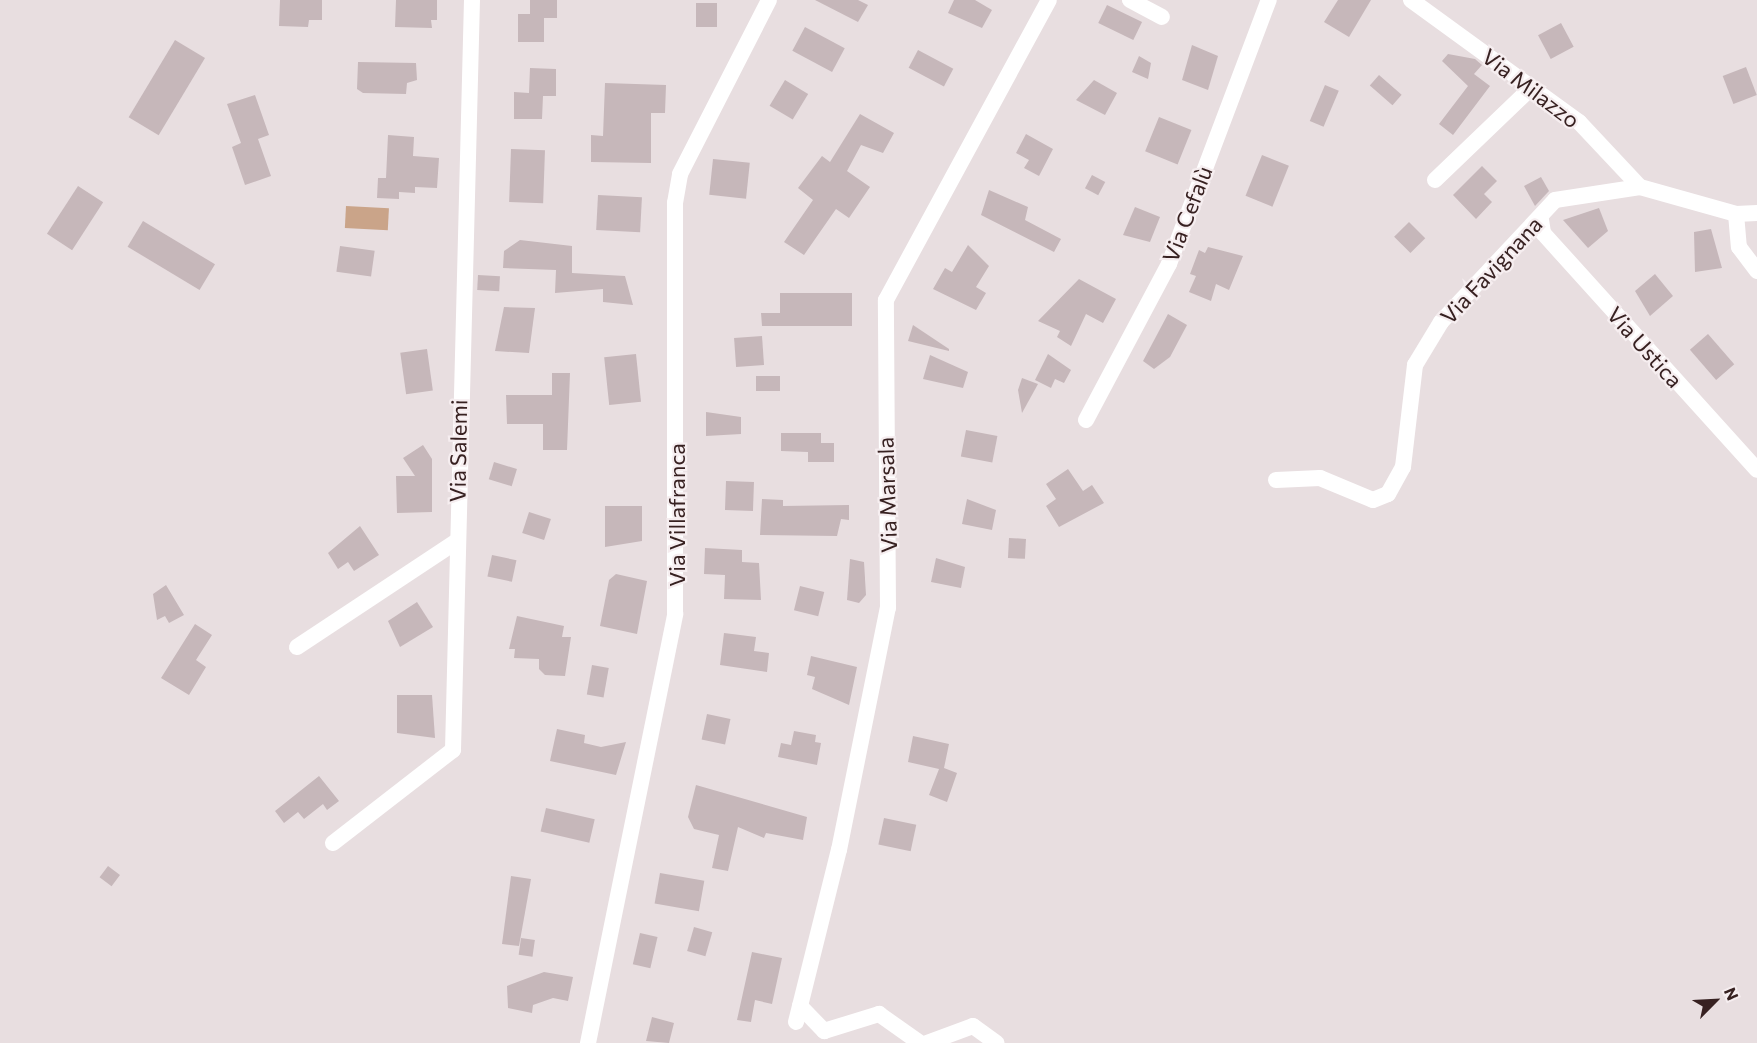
<!DOCTYPE html>
<html>
<head>
<meta charset="utf-8">
<style>
	body { margin:0 }
	#map { position:relative; width:1757px; height:1043px; overflow:hidden; background:#e8dee0; font-family:Commissioner,sans-serif }
	div>[style] { position:absolute }
	.water>* { inset:0; background:#caa489; transform-origin:0 0 }
	.building>* { inset:0; background:#c6b7ba; transform-origin:0 0 }
	.street>* { height:16px; margin:-8px; padding:0 8px; transform-origin:8px; border-radius:8px; background:#fff }
	span { translate:-50% -50%; white-space:nowrap; text-align:center; line-height:1.15; -webkit-text-stroke:4.5px #f6eef0; paint-order:stroke }
	.street-label { font-size:22px; color:#372121 }
	.north { position:absolute; left:1685px; top:971px; width:60px; height:60px; -webkit-text-stroke:4px #f6eef0; paint-order:stroke; rotate:66deg; font-size:16px; font-weight:700; line-height:24px; text-align:center; color:#372121 }
	.north::after { content:''; display:block; margin:auto; width:21px; height:27px; background:#372121; clip-path:polygon(50% 0,100% 100%,50% 72%,0 100%) }
</style>
</head>
<body>
<div id="map">
	<div class="water">
		<div style="left:346px;top:206px;width:43px;height:22px;rotate:3deg"></div>
	</div>
	<div class="building">
		<div style="clip-path:polygon(280px 0,322px 0,322px 20px,309px 20px,308px 27px,279px 26px)"></div>
		<div style="clip-path:polygon(396px 0,437px 0,437px 20px,431px 20px,432px 28px,395px 27px)"></div>
		<div style="clip-path:polygon(530px 0,557px 0,557px 18px,544px 18px,544px 42px,518px 42px,518px 14px,530px 14px)"></div>
		<div style="clip-path:polygon(815px 0,858px 0,868px 5px,858px 22px)"></div>
		<div style="clip-path:polygon(954px 0,975px 0,992px 10px,982px 28px,948px 13px)"></div>
		<div style="clip-path:polygon(1338px 0,1371px 0,1349px 37px,1324px 22px)"></div>
		<div style="left:696px;top:3px;width:21px;height:24px"></div>
		<div style="left:1107px;top:5px;width:39px;height:20px;rotate:26deg"></div>
		<div style="left:1561px;top:23px;width:27px;height:26px;rotate:62deg"></div>
		<div style="left:805px;top:27px;width:45px;height:27px;rotate:28deg"></div>
		<div style="left:175px;top:40px;width:35px;height:90px;rotate:31deg"></div>
		<div style="clip-path:polygon(1192px 45px,1218px 56px,1208px 90px,1182px 80px)"></div>
		<div style="left:918px;top:50px;width:40px;height:20px;rotate:28deg"></div>
		<div style="clip-path:polygon(1448px 54px,1475px 59px,1482px 65px,1474px 74px,1490px 86px,1453px 135px,1439px 124px,1468px 86px,1442px 61px)"></div>
		<div style="clip-path:polygon(1139px 56px,1151px 63px,1148px 79px,1132px 72px)"></div>
		<div style="clip-path:polygon(358px 62px,416px 63px,417px 80px,407px 83px,406px 94px,363px 93px,357px 89px)"></div>
		<div style="left:1746px;top:67px;width:30px;height:25px;rotate:69deg"></div>
		<div style="clip-path:polygon(530px 68px,556px 69px,556px 96px,543px 96px,542px 119px,514px 119px,514px 92px,529px 93px)"></div>
		<div style="left:1379px;top:75px;width:30px;height:14px;rotate:41deg"></div>
		<div style="left:785px;top:80px;width:27px;height:30px;rotate:31deg"></div>
		<div style="clip-path:polygon(1094px 80px,1117px 93px,1105px 115px,1076px 100px)"></div>
		<div style="clip-path:polygon(605px 83px,666px 85px,665px 113px,651px 113px,651px 163px,591px 162px,591px 135px,603px 136px)"></div>
		<div style="left:1325px;top:85px;width:15px;height:39px;rotate:23deg"></div>
		<div style="clip-path:polygon(255px 95px,269px 135px,258px 139px,271px 176px,245px 185px,232px 147px,241px 143px,227px 104px)"></div>
		<div style="clip-path:polygon(860px 114px,894px 133px,883px 153px,861px 145px,847px 171px,870px 187px,849px 218px,836px 209px,804px 255px,784px 242px,813px 200px,798px 188px,822px 156px,830px 162px)"></div>
		<div style="left:1159px;top:117px;width:35px;height:37px;rotate:22deg"></div>
		<div style="clip-path:polygon(1026px 134px,1053px 149px,1039px 176px,1024px 168px,1029px 160px,1016px 153px)"></div>
		<div style="clip-path:polygon(388px 135px,414px 137px,413px 156px,439px 158px,437px 188px,415px 187px,415px 193px,399px 192px,399px 199px,377px 198px,378px 178px,386px 178px)"></div>
		<div style="left:511px;top:149px;width:34px;height:53px;rotate:2deg"></div>
		<div style="left:1262px;top:155px;width:29px;height:44px;rotate:22deg"></div>
		<div style="left:713px;top:159px;width:37px;height:36px;rotate:6deg"></div>
		<div style="clip-path:polygon(1482px 166px,1497px 181px,1484px 194px,1492px 202px,1476px 219px,1453px 195px)"></div>
		<div style="left:1092px;top:175px;width:15px;height:15px;rotate:28deg"></div>
		<div style="clip-path:polygon(1541px 177px,1549px 191px,1535px 206px,1524px 186px)"></div>
		<div style="left:78px;top:186px;width:30px;height:57px;rotate:33deg"></div>
		<div style="clip-path:polygon(989px 190px,1028px 207px,1025px 220px,1061px 239px,1054px 252px,981px 215px)"></div>
		<div style="left:598px;top:195px;width:44px;height:35px;rotate:3deg"></div>
		<div style="clip-path:polygon(1135px 207px,1160px 217px,1150px 242px,1123px 235px)"></div>
		<div style="clip-path:polygon(1599px 208px,1608px 231px,1588px 248px,1563px 220px)"></div>
		<div style="left:143px;top:221px;width:84px;height:30px;rotate:31deg"></div>
		<div style="left:1409px;top:222px;width:23px;height:21px;rotate:45deg"></div>
		<div style="clip-path:polygon(1711px 229px,1722px 268px,1695px 272px,1694px 232px)"></div>
		<div style="clip-path:polygon(520px 240px,572px 246px,572px 273px,625px 276px,633px 305px,603px 302px,603px 289px,555px 293px,556px 270px,503px 268px,504px 251px)"></div>
		<div style="clip-path:polygon(968px 245px,989px 266px,976px 287px,986px 293px,976px 310px,933px 289px,945px 268px,952px 272px)"></div>
		<div style="left:340px;top:246px;width:35px;height:26px;rotate:8deg"></div>
		<div style="clip-path:polygon(1208px 247px,1243px 256px,1229px 290px,1216px 284px,1211px 301px,1189px 292px,1196px 276px,1190px 274px,1199px 250px,1205px 253px)"></div>
		<div style="clip-path:polygon(1655px 274px,1673px 296px,1650px 316px,1635px 291px)"></div>
		<div style="left:478px;top:275px;width:22px;height:15px;rotate:3deg"></div>
		<div style="clip-path:polygon(1079px 279px,1116px 299px,1103px 323px,1086px 314px,1071px 346px,1057px 337px,1060px 331px,1038px 321px)"></div>
		<div style="clip-path:polygon(780px 293px,852px 293px,852px 326px,762px 326px,761px 313px,780px 313px)"></div>
		<div style="clip-path:polygon(504px 307px,535px 308px,529px 353px,495px 351px)"></div>
		<div style="clip-path:polygon(1168px 314px,1187px 325px,1170px 357px,1154px 369px,1143px 361px)"></div>
		<div style="clip-path:polygon(913px 325px,949px 349px,949px 351px,908px 341px)"></div>
		<div style="left:1708px;top:334px;width:40px;height:24px;rotate:49deg"></div>
		<div style="left:762px;top:336px;width:29px;height:28px;rotate:86deg"></div>
		<div style="left:427px;top:349px;width:42px;height:27px;rotate:82deg"></div>
		<div style="left:636px;top:354px;width:48px;height:32px;rotate:84deg"></div>
		<div style="clip-path:polygon(1048px 354px,1071px 370px,1064px 383px,1055px 379px,1051px 388px,1035px 380px)"></div>
		<div style="clip-path:polygon(930px 355px,968px 372px,963px 388px,923px 379px)"></div>
		<div style="clip-path:polygon(552px 373px,570px 373px,567px 450px,543px 450px,543px 424px,507px 424px,506px 395px,552px 395px)"></div>
		<div style="left:756px;top:376px;width:24px;height:15px"></div>
		<div style="clip-path:polygon(1022px 378px,1038px 384px,1022px 413px,1018px 390px)"></div>
		<div style="clip-path:polygon(706px 412px,741px 417px,741px 434px,706px 436px)"></div>
		<div style="left:966px;top:430px;width:32px;height:27px;rotate:11deg"></div>
		<div style="clip-path:polygon(781px 433px,821px 433px,821px 443px,834px 443px,834px 462px,808px 462px,808px 452px,781px 451px)"></div>
		<div style="clip-path:polygon(423px 445px,432px 459px,432px 512px,397px 513px,396px 476px,415px 476px,403px 458px)"></div>
		<div style="left:494px;top:462px;width:24px;height:18px;rotate:17deg"></div>
		<div style="clip-path:polygon(1068px 469px,1083px 491px,1092px 485px,1104px 503px,1059px 527px,1046px 506px,1056px 499px,1046px 484px)"></div>
		<div style="left:726px;top:481px;width:28px;height:29px;rotate:2deg"></div>
		<div style="clip-path:polygon(762px 499px,783px 500px,783px 506px,849px 505px,849px 520px,841px 519px,837px 536px,760px 535px)"></div>
		<div style="clip-path:polygon(967px 499px,996px 510px,992px 530px,962px 524px)"></div>
		<div style="clip-path:polygon(605px 506px,642px 506px,642px 541px,605px 547px)"></div>
		<div style="left:529px;top:512px;width:23px;height:22px;rotate:18deg"></div>
		<div style="clip-path:polygon(360px 526px,379px 555px,354px 571px,348px 562px,338px 569px,328px 553px)"></div>
		<div style="left:1009px;top:538px;width:17px;height:20px;rotate:3deg"></div>
		<div style="clip-path:polygon(705px 548px,742px 550px,742px 562px,759px 563px,761px 600px,724px 599px,725px 575px,704px 574px)"></div>
		<div style="left:492px;top:555px;width:25px;height:22px;rotate:12deg"></div>
		<div style="clip-path:polygon(936px 558px,965px 567px,961px 588px,931px 582px)"></div>
		<div style="clip-path:polygon(850px 559px,864px 562px,866px 595px,859px 603px,847px 600px)"></div>
		<div style="clip-path:polygon(616px 574px,647px 581px,637px 634px,600px 626px,609px 580px)"></div>
		<div style="clip-path:polygon(166px 585px,184px 615px,169px 623px,165px 616px,157px 620px,153px 594px)"></div>
		<div style="left:800px;top:586px;width:25px;height:25px;rotate:14deg"></div>
		<div style="clip-path:polygon(417px 602px,433px 627px,400px 647px,388px 621px)"></div>
		<div style="clip-path:polygon(517px 616px,564px 626px,562px 637px,571px 637px,565px 676px,545px 675px,539px 669px,539px 659px,514px 658px,515px 649px,509px 649px)"></div>
		<div style="clip-path:polygon(195px 624px,212px 635px,196px 660px,206px 667px,189px 695px,161px 678px)"></div>
		<div style="clip-path:polygon(724px 633px,756px 637px,754px 651px,769px 653px,767px 672px,720px 665px)"></div>
		<div style="clip-path:polygon(811px 656px,857px 667px,849px 705px,812px 689px,815px 677px,807px 675px)"></div>
		<div style="left:592px;top:665px;width:17px;height:30px;rotate:10deg"></div>
		<div style="clip-path:polygon(397px 695px,432px 695px,435px 738px,397px 733px)"></div>
		<div style="left:707px;top:714px;width:24px;height:26px;rotate:12deg"></div>
		<div style="clip-path:polygon(557px 729px,585px 735px,584px 743px,601px 747px,626px 742px,616px 775px,550px 761px)"></div>
		<div style="clip-path:polygon(794px 731px,816px 735px,815px 742px,821px 743px,817px 765px,778px 757px,781px 743px,791px 745px)"></div>
		<div style="clip-path:polygon(913px 736px,949px 744px,944px 768px,957px 773px,947px 802px,929px 795px,939px 769px,908px 762px)"></div>
		<div style="clip-path:polygon(319px 776px,339px 801px,327px 810px,323px 804px,304px 819px,298px 812px,284px 823px,275px 811px)"></div>
		<div style="clip-path:polygon(696px 785px,807px 817px,803px 840px,766px 833px,764px 838px,738px 827px,728px 871px,712px 868px,719px 835px,694px 829px,688px 817px)"></div>
		<div style="left:546px;top:808px;width:50px;height:24px;rotate:13deg"></div>
		<div style="left:884px;top:818px;width:33px;height:27px;rotate:12deg"></div>
		<div style="left:108px;top:866px;width:15px;height:14px;rotate:37deg"></div>
		<div style="left:660px;top:873px;width:45px;height:31px;rotate:10deg"></div>
		<div style="clip-path:polygon(511px 876px,531px 879px,519px 946px,502px 944px)"></div>
		<div style="left:694px;top:927px;width:19px;height:25px;rotate:16deg"></div>
		<div style="left:640px;top:933px;width:18px;height:32px;rotate:13deg"></div>
		<div style="left:521px;top:938px;width:14px;height:17px;rotate:8deg"></div>
		<div style="clip-path:polygon(752px 952px,782px 958px,772px 1004px,755px 1000px,751px 1022px,737px 1020px)"></div>
		<div style="clip-path:polygon(544px 972px,573px 977px,568px 1001px,553px 998px,533px 1005px,532px 1013px,508px 1008px,507px 986px)"></div>
		<div style="clip-path:polygon(652px 1017px,674px 1023px,669px 1043px,646px 1041px)"></div>
	</div>
	<div class="street">
		<div style="left:1130px;top:0;width:36px;rotate:28deg"></div>
		<div style="left:1411px;top:0;width:208px;rotate:36deg"></div>
		<div style="left:1579px;top:122px;width:89px;rotate:46.8deg"></div>
		<div style="left:1435px;top:180px;width:133px;rotate:-43.8deg"></div>
		<div style="left:1736px;top:214px;width:33px;rotate:85deg"></div>
		<div style="left:1739px;top:247px;width:30px;rotate:53deg"></div>
		<div style="left:1541px;top:220px;width:13px;rotate:81deg"></div>
		<div style="left:1543px;top:233px;width:319px;rotate:47.9deg"></div>
		<div style="left:1086px;top:420px;width:177px;rotate:-62deg"></div>
		<div style="left:1169px;top:264px;width:282px;rotate:-69.3deg"></div>
		<div style="left:1276px;top:480px;width:44px;rotate:-2.6deg"></div>
		<div style="left:1320px;top:478px;width:57px;rotate:22.5deg"></div>
		<div style="left:1373px;top:500px;width:16px;rotate:-22deg"></div>
		<div style="left:1388px;top:494px;width:31px;rotate:-61deg"></div>
		<div style="left:1403px;top:467px;width:103px;rotate:-83.3deg"></div>
		<div style="left:1415px;top:365px;width:50px;rotate:-58.8deg"></div>
		<div style="left:1441px;top:322px;width:167px;rotate:-46.9deg"></div>
		<div style="left:1555px;top:200px;width:86px;rotate:-8.7deg"></div>
		<div style="left:1640px;top:187px;width:100px;rotate:15.7deg"></div>
		<div style="left:1736px;top:214px;width:21px;rotate:-3deg"></div>
		<div style="left:297px;top:647px;width:192px;rotate:-33.5deg"></div>
		<div style="left:333px;top:843px;width:152px;rotate:-37.8deg"></div>
		<div style="left:453px;top:750px;width:750px;rotate:-88.55deg"></div>
		<div style="left:800px;top:1006px;width:35px;rotate:46deg"></div>
		<div style="left:824px;top:1031px;width:58px;rotate:-17.2deg"></div>
		<div style="left:879px;top:1014px;width:50px;rotate:35.3deg"></div>
		<div style="left:796px;top:1022px;width:177px;rotate:-76deg"></div>
		<div style="left:839px;top:850px;width:247px;rotate:-78.6deg"></div>
		<div style="left:888px;top:608px;width:308px;rotate:-90.4deg"></div>
		<div style="left:886px;top:300px;width:341px;rotate:-61.5deg"></div>
		<div style="left:588px;top:1043px;width:438px;rotate:-78.5deg"></div>
		<div style="left:675px;top:614px;width:411px;rotate:-90deg"></div>
		<div style="left:675px;top:203px;width:29px;rotate:-80deg"></div>
		<div style="left:680px;top:174px;width:195px;rotate:-62.9deg"></div>
		<div style="left:927px;top:1043px;width:49px;rotate:-20.3deg"></div>
		<div style="left:973px;top:1026px;width:29px;rotate:36deg"></div>
	</div>
	<div class="street-label">
		<span style="left:1531px;top:88px;rotate:37deg">Via Milazzo</span>
		<span style="left:1187px;top:214px;rotate:-69deg">Via Cefalù</span>
		<span style="left:1491px;top:270px;rotate:-47deg">Via Favignana</span>
		<span style="left:1645px;top:347px;rotate:48deg">Via Ustica</span>
		<span style="left:458px;top:451px;rotate:-89deg">Via Salemi</span>
		<span style="left:887px;top:495px;rotate:-92deg">Via Marsala</span>
		<span style="left:677px;top:515px;rotate:-90deg">Via Villafranca</span>
	</div>
	<div class="north">N</div>
</div>
</body>
</html>
